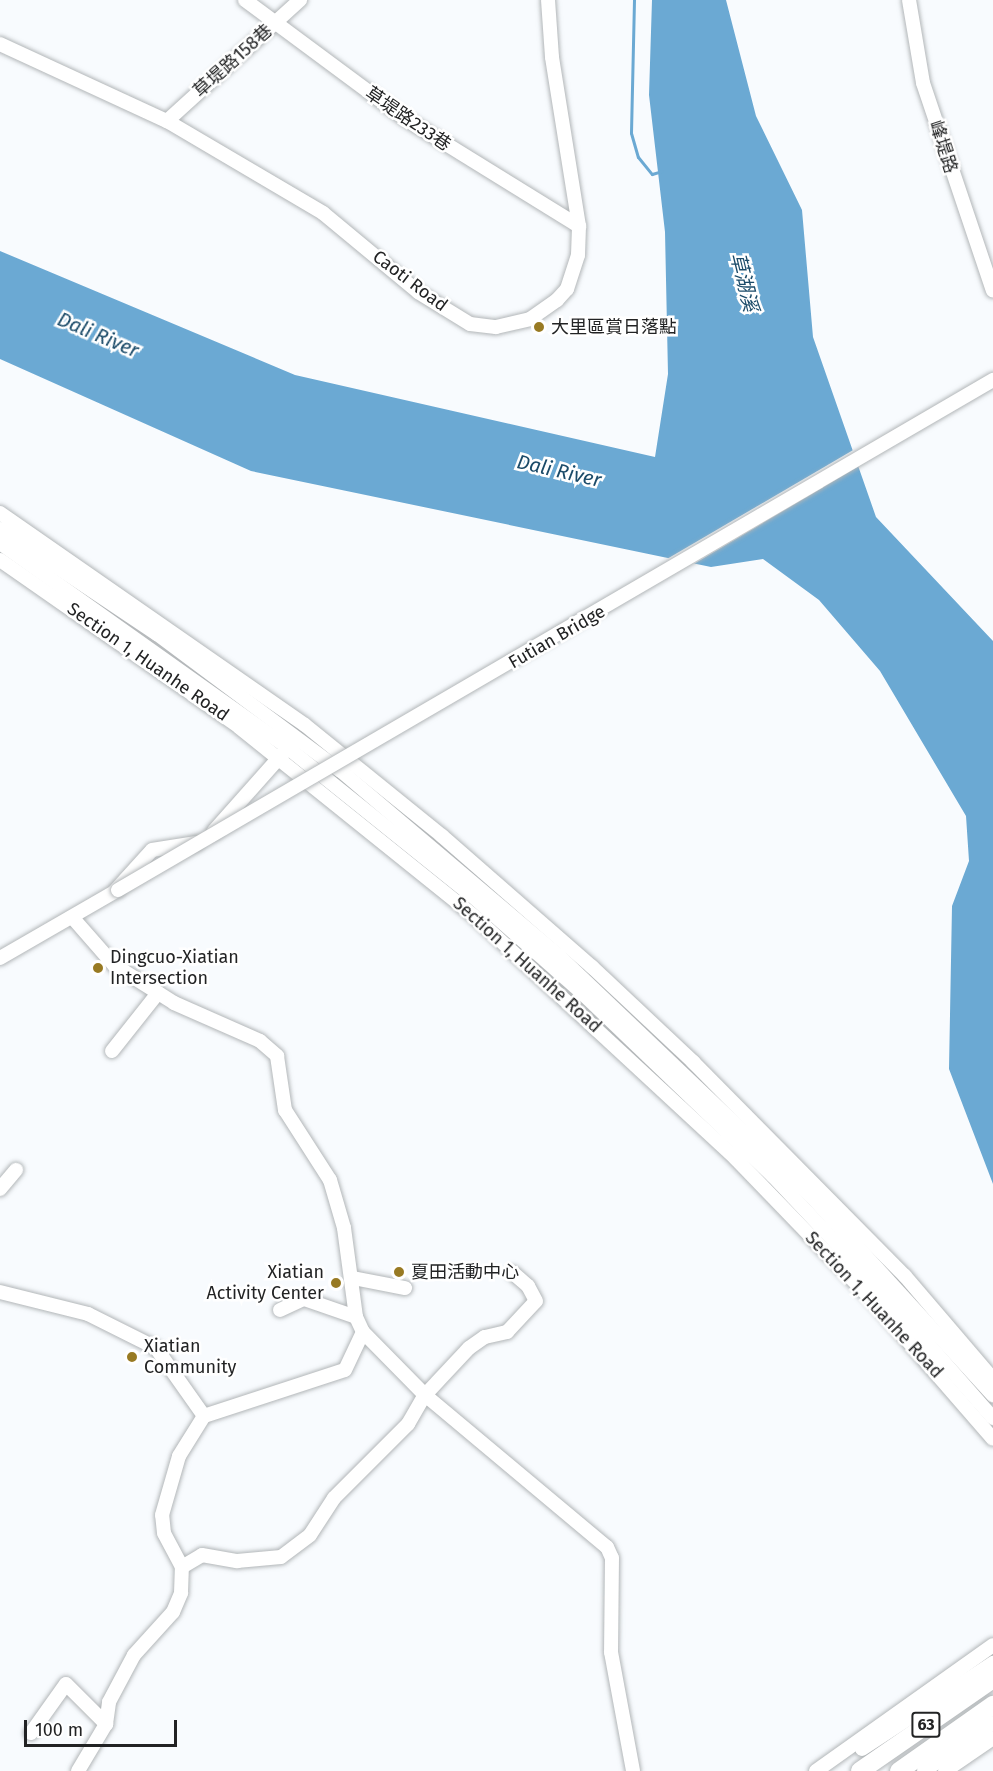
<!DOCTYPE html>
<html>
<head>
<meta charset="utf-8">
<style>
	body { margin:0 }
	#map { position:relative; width:993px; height:1771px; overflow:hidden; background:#f8fbfe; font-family:"Fira Sans","Noto Sans TC",sans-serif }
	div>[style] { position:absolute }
	.water>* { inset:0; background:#6ba9d3 }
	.pier>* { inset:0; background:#f8fbfe }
	.stream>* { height:3px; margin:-1.5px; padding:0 1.5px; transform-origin:1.5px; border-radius:1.5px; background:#6ba9d3 }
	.roads { filter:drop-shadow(0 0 2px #b2b6b8) drop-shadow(0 0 2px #b2b6b8) }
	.minor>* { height:14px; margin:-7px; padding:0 7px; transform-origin:7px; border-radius:7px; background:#fff }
	.major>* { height:18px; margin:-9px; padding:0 9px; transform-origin:9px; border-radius:9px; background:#fff }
	.bridges { filter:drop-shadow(0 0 2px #b2b6b8) drop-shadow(0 0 2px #b2b6b8) }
	.minor-bridge>* { height:14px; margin:-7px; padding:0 7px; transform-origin:7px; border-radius:7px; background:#fff }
	.dots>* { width:16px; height:16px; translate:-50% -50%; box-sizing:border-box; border:3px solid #fff; border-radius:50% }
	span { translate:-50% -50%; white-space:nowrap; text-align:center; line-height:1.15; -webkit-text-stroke:5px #fff; paint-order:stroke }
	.shield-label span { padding:2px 4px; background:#fff; border:2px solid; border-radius:4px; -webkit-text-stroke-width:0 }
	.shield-label { font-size:16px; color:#222324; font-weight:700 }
	.street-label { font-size:18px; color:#222324 }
	.poi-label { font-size:18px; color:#222324 }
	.left { translate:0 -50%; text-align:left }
	.right { translate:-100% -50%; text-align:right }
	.water-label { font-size:20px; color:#1b4b69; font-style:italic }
	.scale { position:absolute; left:24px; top:1720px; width:153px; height:27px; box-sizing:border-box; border:3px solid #222324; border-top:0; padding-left:8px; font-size:18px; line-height:21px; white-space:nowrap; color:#222324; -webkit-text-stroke:4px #fff; paint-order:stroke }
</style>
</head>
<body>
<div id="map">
	<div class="water">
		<div style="clip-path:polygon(652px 0,726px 0,756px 116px,802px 210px,813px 337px,876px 517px,993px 641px,993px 1184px,949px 1069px,952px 906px,969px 861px,966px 816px,880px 671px,819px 600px,763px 559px,711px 567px,251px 471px,0 359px,0 251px,295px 375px,655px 457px,668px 374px,665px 232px,649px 95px)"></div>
	</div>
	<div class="pier">
		<div style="clip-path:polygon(855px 449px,861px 465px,692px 565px,667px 559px)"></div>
	</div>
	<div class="stream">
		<div style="left:634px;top:0;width:133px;rotate:91.3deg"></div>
		<div style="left:631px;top:133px;width:25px;rotate:74deg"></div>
		<div style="left:638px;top:157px;width:22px;rotate:51deg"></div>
		<div style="left:652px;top:174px;width:10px;rotate:-17deg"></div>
	</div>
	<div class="roads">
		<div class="minor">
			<div style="left:245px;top:0;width:198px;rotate:36.6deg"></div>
			<div style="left:404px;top:118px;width:206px;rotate:31.7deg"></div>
			<div style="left:909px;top:0;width:84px;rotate:80.4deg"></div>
			<div style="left:923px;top:83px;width:219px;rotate:71.4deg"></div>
			<div style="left:0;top:44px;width:184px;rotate:24.8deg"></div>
			<div style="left:167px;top:121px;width:181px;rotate:30.5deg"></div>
			<div style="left:323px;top:213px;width:124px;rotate:39.7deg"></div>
			<div style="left:418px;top:292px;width:61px;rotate:31.6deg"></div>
			<div style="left:470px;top:324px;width:26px;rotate:7deg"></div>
			<div style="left:496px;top:327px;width:35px;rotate:-13deg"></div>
			<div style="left:530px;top:319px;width:33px;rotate:-35deg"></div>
			<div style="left:557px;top:300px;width:15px;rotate:-48deg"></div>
			<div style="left:567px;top:289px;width:36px;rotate:-72deg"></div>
			<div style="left:578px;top:255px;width:29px;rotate:-88deg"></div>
			<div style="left:579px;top:226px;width:171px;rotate:-99.1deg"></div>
			<div style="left:552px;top:57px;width:57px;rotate:-94deg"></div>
			<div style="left:167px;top:121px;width:180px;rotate:-42.3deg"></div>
			<div style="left:0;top:513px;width:371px;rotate:34.8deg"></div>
			<div style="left:305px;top:725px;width:176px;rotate:39deg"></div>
			<div style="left:442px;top:836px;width:199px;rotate:41.1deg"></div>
			<div style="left:592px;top:967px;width:139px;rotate:43.2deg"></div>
			<div style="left:693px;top:1062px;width:301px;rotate:45.3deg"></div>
			<div style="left:905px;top:1276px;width:135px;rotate:49.5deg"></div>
			<div style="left:0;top:529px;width:189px;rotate:33.8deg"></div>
			<div style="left:157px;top:634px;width:229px;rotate:36.7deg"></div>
			<div style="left:341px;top:771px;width:287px;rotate:40.3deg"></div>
			<div style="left:560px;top:957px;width:347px;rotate:43.6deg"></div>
			<div style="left:811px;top:1196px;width:270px;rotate:47.6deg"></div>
			<div style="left:0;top:543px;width:354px;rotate:35.4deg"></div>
			<div style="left:288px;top:748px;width:235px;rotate:38.8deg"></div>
			<div style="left:471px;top:895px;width:145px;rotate:41.4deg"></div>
			<div style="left:580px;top:991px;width:267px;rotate:43.8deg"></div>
			<div style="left:773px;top:1176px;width:166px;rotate:46.7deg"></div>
			<div style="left:887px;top:1297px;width:161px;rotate:48.8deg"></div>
			<div style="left:0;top:560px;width:292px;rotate:34.9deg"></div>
			<div style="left:239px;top:727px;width:303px;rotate:38.8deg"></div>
			<div style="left:475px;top:917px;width:356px;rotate:42.8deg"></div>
			<div style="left:736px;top:1159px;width:199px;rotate:46deg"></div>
			<div style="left:874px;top:1302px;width:181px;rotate:49deg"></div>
			<div style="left:214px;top:831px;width:107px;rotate:-48.4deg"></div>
			<div style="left:115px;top:891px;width:55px;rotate:-47.9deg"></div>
			<div style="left:152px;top:850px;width:45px;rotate:-9deg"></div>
			<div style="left:72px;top:917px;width:64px;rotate:48.8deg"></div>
			<div style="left:114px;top:965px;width:71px;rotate:32.3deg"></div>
			<div style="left:174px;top:1003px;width:94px;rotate:23.8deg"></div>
			<div style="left:260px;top:1041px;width:23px;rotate:41deg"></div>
			<div style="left:277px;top:1056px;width:55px;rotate:81.6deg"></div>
			<div style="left:285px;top:1110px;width:83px;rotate:57.3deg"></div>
			<div style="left:330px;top:1180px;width:50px;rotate:73.7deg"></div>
			<div style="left:344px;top:1228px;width:90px;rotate:82.3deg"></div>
			<div style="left:356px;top:1317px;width:17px;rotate:65deg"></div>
			<div style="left:363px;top:1332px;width:88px;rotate:45.5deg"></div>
			<div style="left:425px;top:1395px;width:237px;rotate:39.9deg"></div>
			<div style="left:607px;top:1547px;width:12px;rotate:66deg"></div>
			<div style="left:612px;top:1558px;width:94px;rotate:90.6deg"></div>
			<div style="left:611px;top:1652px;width:121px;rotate:79.5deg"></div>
			<div style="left:0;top:958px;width:136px;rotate:-30deg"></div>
			<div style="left:112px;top:1051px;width:74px;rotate:-51.6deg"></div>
			<div style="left:0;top:1189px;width:25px;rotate:-50deg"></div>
			<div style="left:353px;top:1278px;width:53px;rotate:10.9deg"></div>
			<div style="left:0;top:1292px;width:91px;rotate:14deg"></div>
			<div style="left:88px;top:1314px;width:76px;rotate:26.6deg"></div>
			<div style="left:156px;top:1348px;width:83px;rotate:54.8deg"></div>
			<div style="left:204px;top:1416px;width:148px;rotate:-18.1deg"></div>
			<div style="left:345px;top:1370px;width:42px;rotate:-64.7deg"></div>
			<div style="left:280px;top:1310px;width:26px;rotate:-25deg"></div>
			<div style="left:304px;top:1299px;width:55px;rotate:19.1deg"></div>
			<div style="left:182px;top:1567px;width:38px;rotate:-118deg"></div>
			<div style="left:164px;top:1533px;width:18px;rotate:-96deg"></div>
			<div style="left:162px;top:1515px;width:61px;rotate:-73.9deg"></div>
			<div style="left:179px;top:1456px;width:47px;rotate:-58deg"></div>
			<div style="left:31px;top:1733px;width:60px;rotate:-54.5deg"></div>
			<div style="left:66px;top:1684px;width:57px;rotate:45deg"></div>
			<div style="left:862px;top:1749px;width:157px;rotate:-33.3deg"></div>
			<div style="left:78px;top:1771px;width:55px;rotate:-59.2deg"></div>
			<div style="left:106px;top:1724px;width:22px;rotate:-82deg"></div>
			<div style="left:109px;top:1702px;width:53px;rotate:-62deg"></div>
			<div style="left:134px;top:1655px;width:58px;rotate:-47.8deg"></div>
			<div style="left:173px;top:1612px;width:21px;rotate:-67deg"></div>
			<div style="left:181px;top:1593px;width:26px;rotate:-88deg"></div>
			<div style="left:182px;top:1567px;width:23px;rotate:-31deg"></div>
			<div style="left:202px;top:1555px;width:36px;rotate:10deg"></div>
			<div style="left:237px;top:1561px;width:44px;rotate:-5.2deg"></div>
			<div style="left:281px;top:1557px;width:36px;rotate:-37deg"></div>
			<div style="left:310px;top:1535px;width:44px;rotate:-57deg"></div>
			<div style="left:334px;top:1498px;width:105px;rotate:-45deg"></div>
			<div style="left:408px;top:1424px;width:34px;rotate:-60deg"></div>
			<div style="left:425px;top:1395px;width:64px;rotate:-46.9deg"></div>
			<div style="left:469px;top:1348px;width:19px;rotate:-35deg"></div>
			<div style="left:485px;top:1337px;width:23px;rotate:-13deg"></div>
			<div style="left:507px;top:1332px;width:42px;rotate:-46.9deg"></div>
			<div style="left:536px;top:1301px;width:17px;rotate:-118deg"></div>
			<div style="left:528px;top:1286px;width:20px;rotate:-139deg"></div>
			<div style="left:816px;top:1771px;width:217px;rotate:-35.4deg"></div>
			<div style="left:924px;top:1771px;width:84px;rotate:-34.8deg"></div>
			<div style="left:945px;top:1771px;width:58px;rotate:-34.5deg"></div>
		</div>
		<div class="major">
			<div style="left:860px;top:1771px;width:162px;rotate:-34.7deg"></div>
			<div style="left:899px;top:1771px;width:115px;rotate:-35.1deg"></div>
		</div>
	</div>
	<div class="bridges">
		<div class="minor-bridge">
			<div style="left:118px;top:890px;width:1013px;rotate:-30.24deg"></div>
		</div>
	</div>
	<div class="dots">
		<div style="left:539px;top:327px;background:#987a23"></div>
		<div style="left:98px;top:968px;background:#987a23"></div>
		<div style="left:399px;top:1272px;background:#987a23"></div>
		<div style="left:336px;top:1283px;background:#987a23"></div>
		<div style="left:132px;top:1357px;background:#987a23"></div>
	</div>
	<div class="shield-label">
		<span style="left:926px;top:1725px">63</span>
	</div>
	<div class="street-label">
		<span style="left:233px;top:61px;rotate:-42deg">草堤路158巷</span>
		<span style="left:408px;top:119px;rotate:34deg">草堤路233巷</span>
		<span style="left:943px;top:147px;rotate:72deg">峰堤路</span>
		<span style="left:410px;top:281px;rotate:37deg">Caoti Road</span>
		<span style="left:557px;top:637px;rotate:-30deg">Futian Bridge</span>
		<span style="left:148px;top:662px;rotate:35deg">Section 1, Huanhe Road</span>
		<span style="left:527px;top:965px;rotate:42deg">Section 1, Huanhe Road</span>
		<span style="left:874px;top:1305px;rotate:47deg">Section 1, Huanhe Road</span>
	</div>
	<div class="poi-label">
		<span class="left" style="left:551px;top:327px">大里區賞日落點</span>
		<span class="left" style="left:110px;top:968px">Dingcuo-Xiatian<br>Intersection</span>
		<span class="left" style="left:411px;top:1272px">夏田活動中心</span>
		<span class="right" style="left:324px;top:1283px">Xiatian<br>Activity Center</span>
		<span class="left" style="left:144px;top:1357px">Xiatian<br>Community</span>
	</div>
	<div class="water-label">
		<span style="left:744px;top:282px;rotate:76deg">草湖溪</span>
		<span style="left:98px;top:335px;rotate:23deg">Dali River</span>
		<span style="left:559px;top:471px;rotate:13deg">Dali River</span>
	</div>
	<div class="scale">100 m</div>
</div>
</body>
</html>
